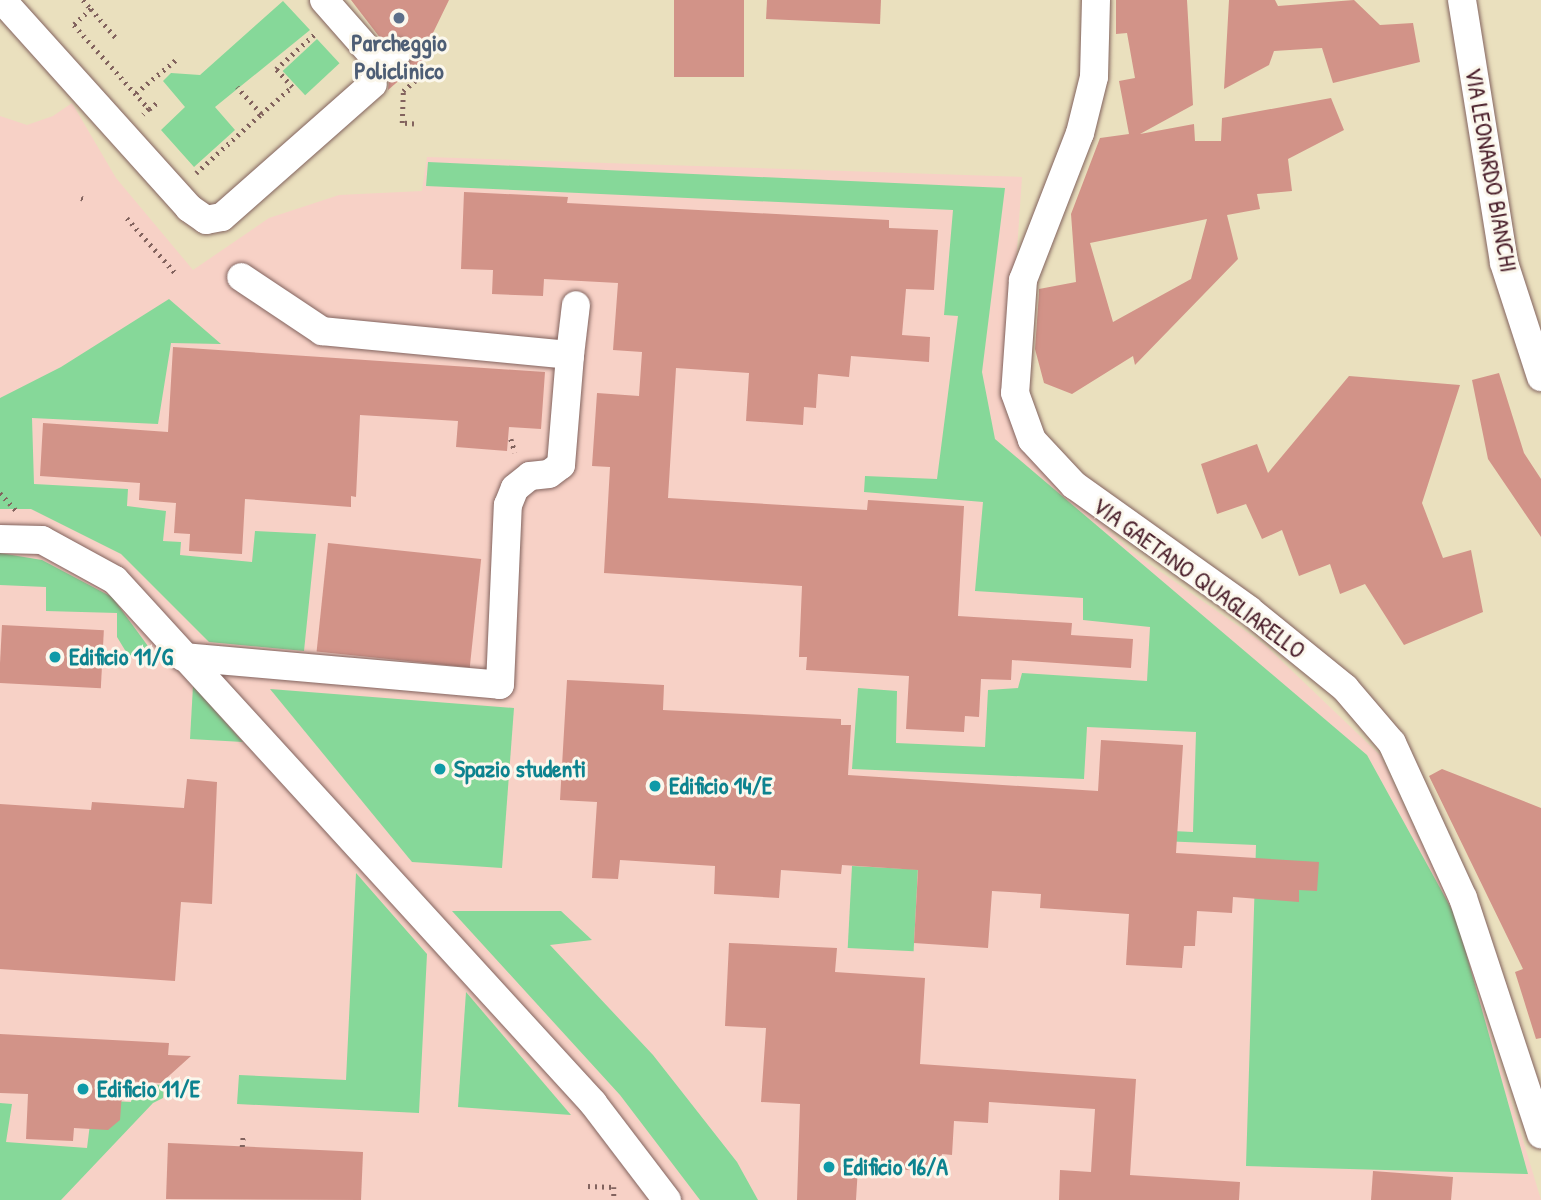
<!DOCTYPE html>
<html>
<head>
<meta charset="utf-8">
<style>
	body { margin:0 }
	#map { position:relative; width:1541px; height:1200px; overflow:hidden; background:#eae0be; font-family:"Patrick Hand",sans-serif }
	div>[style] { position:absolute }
	.built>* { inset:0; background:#f7d1c6 }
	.green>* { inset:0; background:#86d899; transform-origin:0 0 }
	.building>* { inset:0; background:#d29388; transform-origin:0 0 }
	.path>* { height:4.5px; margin-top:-2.25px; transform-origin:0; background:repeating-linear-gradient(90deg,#82635e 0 2px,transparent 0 7px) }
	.roads { filter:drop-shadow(0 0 2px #82635e) drop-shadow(0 0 2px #82635e) }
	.minor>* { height:28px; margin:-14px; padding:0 14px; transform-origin:14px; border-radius:14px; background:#fff }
	.dots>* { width:19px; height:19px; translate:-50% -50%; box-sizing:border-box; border:4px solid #fbf7ec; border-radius:50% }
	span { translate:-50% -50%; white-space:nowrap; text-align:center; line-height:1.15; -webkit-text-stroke:6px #fbf7ec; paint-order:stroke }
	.service-label { font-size:24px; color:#4e5e75; font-weight:700 }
	.street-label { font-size:24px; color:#4a1f2b }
	.culture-label { font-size:24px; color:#0d838f; font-weight:700 }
	.left { translate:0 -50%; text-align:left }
</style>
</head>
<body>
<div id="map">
	<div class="built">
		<div style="clip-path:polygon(72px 103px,116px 178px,193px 270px,269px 218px,339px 195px,422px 191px,427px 157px,1022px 177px,1006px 412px,1025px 449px,1131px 551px,1264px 644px,1381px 756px,1456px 917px,1541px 1200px,0 1200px,0 116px,27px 125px,53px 116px)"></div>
	</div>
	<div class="green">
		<div style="clip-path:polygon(283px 1px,310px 30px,215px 107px,235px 130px,194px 167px,161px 130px,185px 107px,163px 81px,171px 73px,200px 75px)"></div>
		<div style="left:317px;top:39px;width:33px;height:47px;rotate:47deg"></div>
		<div style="clip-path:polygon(428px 162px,1005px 188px,982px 372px,995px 439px,1367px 755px,1456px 917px,1528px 1174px,1246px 1166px,1256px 845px,1090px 838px,1090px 827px,1193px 832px,1196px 732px,1087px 727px,1084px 779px,852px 769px,858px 688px,897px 691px,896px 743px,985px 747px,988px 690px,1018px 688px,1022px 673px,1147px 681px,1150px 627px,1083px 620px,1083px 598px,975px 591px,983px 502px,864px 492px,865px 476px,937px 479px,958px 316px,944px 315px,953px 210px,426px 186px)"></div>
		<div style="clip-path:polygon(169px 299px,221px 344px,171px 343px,158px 424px,32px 418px,34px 484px,128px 489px,127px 506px,166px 511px,163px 541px,181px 542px,180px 555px,252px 562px,255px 531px,316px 534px,304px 651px,209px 642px,121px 554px,31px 509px,0 509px,0 398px,61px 367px)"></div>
		<div style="clip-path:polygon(0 553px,42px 560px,112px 597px,156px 657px,128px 655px,117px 637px,117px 613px,46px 611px,46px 587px,0 585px)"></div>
		<div style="clip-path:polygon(193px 686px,243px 742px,190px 739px)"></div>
		<div style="clip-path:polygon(270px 689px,514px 708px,502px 868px,412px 862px)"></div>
		<div style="left:852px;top:866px;width:66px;height:82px;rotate:3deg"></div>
		<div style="clip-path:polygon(356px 873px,427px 954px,419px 1113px,237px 1104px,239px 1075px,346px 1080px)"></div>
		<div style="clip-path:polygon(452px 911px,561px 911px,592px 940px,550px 945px,653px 1055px,737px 1162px,758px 1200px,700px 1200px,620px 1095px)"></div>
		<div style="clip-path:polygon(466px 992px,571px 1115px,458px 1107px)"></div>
		<div style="clip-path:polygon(134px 1084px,164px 1085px,163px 1098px,153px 1103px,61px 1200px,0 1200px,0 1103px,12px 1104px,6px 1142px,87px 1148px,93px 1100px,131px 1102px)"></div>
	</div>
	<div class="building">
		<div style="clip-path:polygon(351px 0,449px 0,432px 35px,431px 53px,388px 90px,389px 80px,412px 59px,413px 49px,402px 37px,384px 43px)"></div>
		<div style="left:674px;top:0;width:70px;height:77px"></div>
		<div style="clip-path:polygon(767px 0,881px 0,880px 24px,766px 19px)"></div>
		<div style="clip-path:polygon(evenodd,1116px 0,1187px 0,1193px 105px,1140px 134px,1194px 124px,1195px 141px,1221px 141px,1222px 118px,1331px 98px,1344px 130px,1288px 159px,1292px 191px,1257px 194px,1260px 209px,1227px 215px,1238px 259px,1135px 365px,1133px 356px,1072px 394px,1044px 383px,1035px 349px,1039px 293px,1039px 289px,1076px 282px,1071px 214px,1100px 138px,1129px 134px,1119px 81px,1135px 78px,1127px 33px,1116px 34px,1116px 0,1207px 219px,1191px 279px,1113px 322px,1090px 243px,1207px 219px)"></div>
		<div style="clip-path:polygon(1229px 0,1275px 0,1278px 6px,1354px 0,1380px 25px,1413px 23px,1420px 62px,1333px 83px,1322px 48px,1274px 51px,1269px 65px,1224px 89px)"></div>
		<div style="clip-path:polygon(464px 192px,568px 197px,567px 203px,889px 220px,889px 228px,938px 230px,934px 290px,906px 289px,902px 335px,930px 337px,929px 362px,851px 356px,849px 377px,818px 374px,816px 408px,804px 407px,803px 425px,746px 421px,749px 373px,676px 368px,668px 498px,867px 510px,868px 500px,964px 506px,958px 616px,1072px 623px,1071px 635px,1133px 639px,1131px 668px,1012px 660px,1011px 680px,981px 679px,979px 717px,965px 716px,964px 732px,906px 729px,909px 676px,806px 670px,807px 657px,799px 657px,802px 586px,604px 573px,610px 467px,592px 466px,597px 393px,639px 396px,642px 352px,613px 350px,618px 283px,544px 279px,543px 296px,492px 294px,493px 270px,461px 269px)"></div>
		<div style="clip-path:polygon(173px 347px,545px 372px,541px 429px,509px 427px,507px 451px,456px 447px,458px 421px,360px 415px,356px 497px,351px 496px,351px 507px,245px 499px,242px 554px,189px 551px,190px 534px,174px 533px,176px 503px,139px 500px,140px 483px,40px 476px,43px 423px,168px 432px)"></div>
		<div style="clip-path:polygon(1499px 373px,1524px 453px,1541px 479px,1541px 537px,1488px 459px,1472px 380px)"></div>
		<div style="clip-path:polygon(1349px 376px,1460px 385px,1422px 503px,1443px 558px,1471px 550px,1483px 612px,1404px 645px,1365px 584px,1340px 594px,1330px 564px,1299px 576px,1282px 530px,1262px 539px,1246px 504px,1217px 514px,1201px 464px,1257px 444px,1268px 473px)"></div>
		<div style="left:328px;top:543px;width:154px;height:109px;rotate:6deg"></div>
		<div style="left:2px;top:625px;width:102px;height:58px;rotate:3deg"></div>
		<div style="clip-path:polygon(567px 680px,664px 685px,663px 710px,841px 719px,841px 725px,851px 725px,848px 775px,1098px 791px,1101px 740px,1183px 745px,1176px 853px,1319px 862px,1317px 891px,1299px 890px,1299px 902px,1233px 897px,1232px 913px,1197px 911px,1195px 946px,1184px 946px,1182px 968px,1126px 965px,1129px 914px,1040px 908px,1041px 894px,992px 891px,988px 948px,914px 943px,918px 870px,842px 865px,841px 874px,781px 870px,779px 898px,714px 894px,715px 866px,620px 860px,618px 879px,592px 878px,597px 802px,560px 800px)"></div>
		<div style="clip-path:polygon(1442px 769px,1541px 808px,1541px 1038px,1536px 1039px,1515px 972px,1523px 969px,1429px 776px)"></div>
		<div style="clip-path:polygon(187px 779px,217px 782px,212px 904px,181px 902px,175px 981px,0 969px,0 804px,91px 810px,92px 802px,184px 808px)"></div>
		<div style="clip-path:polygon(729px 943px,837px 948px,835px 972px,925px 978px,920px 1064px,1136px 1079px,1130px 1175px,1240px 1182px,1239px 1200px,1059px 1200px,1060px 1170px,1091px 1172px,1095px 1109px,989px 1102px,988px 1123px,954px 1121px,952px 1155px,942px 1154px,940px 1172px,858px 1167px,856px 1200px,797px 1200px,800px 1104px,761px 1102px,766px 1028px,725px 1026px)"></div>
		<div style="clip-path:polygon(0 1034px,169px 1043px,168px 1055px,191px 1056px,161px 1083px,123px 1081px,120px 1120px,108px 1130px,74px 1128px,73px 1141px,26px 1139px,28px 1094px,0 1093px)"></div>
		<div style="clip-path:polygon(168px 1143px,363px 1152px,361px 1200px,166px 1199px)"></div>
		<div style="clip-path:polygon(1373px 1171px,1453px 1177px,1451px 1200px,1371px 1200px)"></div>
	</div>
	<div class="path">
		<div style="left:83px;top:0;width:12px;rotate:48deg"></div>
		<div style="left:91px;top:9px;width:23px;rotate:137deg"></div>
		<div style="left:74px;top:25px;width:113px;rotate:48.2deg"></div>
		<div style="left:149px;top:109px;width:8px;rotate:135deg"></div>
		<div style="left:91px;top:9px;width:40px;rotate:49deg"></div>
		<div style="left:136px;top:93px;width:55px;rotate:-39.8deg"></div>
		<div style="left:149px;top:109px;width:11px;rotate:-38deg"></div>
		<div style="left:261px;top:114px;width:41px;rotate:-41.1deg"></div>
		<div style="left:292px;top:87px;width:24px;rotate:-132deg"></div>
		<div style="left:276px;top:69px;width:55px;rotate:-42.1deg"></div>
		<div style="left:414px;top:124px;width:12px;rotate:-175deg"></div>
		<div style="left:402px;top:123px;width:32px;rotate:-88deg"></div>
		<div style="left:403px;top:91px;width:23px;rotate:-40deg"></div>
		<div style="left:196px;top:173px;width:88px;rotate:-42.2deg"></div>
		<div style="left:261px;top:114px;width:36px;rotate:-132deg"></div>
		<div style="left:81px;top:198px;width:3px;rotate:18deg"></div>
		<div style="left:127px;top:218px;width:76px;rotate:48.7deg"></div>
		<div style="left:511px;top:439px;width:14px;rotate:73deg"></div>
		<div style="left:0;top:493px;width:26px;rotate:47deg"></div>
		<div style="left:242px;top:1147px;width:12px;rotate:-85deg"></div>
		<div style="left:588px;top:1186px;width:26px;rotate:2deg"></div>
		<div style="left:614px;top:1187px;width:13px;rotate:90deg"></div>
	</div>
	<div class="roads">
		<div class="minor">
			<div style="left:2px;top:0;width:280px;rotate:48deg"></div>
			<div style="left:189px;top:208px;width:21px;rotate:35deg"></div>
			<div style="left:206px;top:220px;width:16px;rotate:-11deg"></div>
			<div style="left:222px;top:217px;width:201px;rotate:-41.4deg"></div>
			<div style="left:324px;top:0;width:88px;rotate:48.7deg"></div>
			<div style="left:382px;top:66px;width:20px;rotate:-41deg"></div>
			<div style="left:1096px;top:0;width:77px;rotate:91.5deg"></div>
			<div style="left:1094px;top:77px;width:58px;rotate:104deg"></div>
			<div style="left:1080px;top:133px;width:158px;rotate:111.2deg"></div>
			<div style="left:1023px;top:280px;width:113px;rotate:94deg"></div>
			<div style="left:1015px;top:393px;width:50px;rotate:70.1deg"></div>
			<div style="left:1032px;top:440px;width:62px;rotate:47deg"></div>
			<div style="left:1074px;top:485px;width:215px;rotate:35.5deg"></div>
			<div style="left:1249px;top:610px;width:124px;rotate:39.1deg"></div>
			<div style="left:1345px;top:688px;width:72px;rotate:49.5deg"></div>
			<div style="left:1392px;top:743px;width:170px;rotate:65.4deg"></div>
			<div style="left:1463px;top:898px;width:249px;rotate:71.7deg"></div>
			<div style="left:1462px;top:0;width:266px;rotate:80.9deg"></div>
			<div style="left:1504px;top:263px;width:120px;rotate:72deg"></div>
			<div style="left:570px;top:355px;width:50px;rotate:-83.2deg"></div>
			<div style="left:0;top:539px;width:42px;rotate:1.4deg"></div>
			<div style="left:42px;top:540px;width:83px;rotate:28.7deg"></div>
			<div style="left:115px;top:580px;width:709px;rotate:47.57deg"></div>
			<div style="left:593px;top:1103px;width:122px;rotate:52.7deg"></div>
			<div style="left:183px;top:657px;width:318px;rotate:5deg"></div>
			<div style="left:500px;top:685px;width:180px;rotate:-87.5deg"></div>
			<div style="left:508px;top:505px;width:18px;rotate:-68deg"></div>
			<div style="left:515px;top:488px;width:19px;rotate:-39deg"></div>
			<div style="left:530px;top:476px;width:19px;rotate:-6deg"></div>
			<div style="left:549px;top:474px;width:15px;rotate:-37deg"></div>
			<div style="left:561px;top:465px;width:110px;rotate:-85.3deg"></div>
			<div style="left:570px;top:355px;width:249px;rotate:-174.5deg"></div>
			<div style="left:322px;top:331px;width:97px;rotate:-146.3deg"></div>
		</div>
	</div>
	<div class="dots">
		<div style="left:399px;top:18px;background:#5c6f8a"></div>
		<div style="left:55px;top:657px;background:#0f9aa8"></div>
		<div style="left:440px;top:769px;background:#0f9aa8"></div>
		<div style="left:655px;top:786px;background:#0f9aa8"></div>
		<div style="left:83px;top:1089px;background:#0f9aa8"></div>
		<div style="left:829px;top:1167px;background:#0f9aa8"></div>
	</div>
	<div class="service-label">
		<span style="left:399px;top:57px">Parcheggio<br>Policlinico</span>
	</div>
	<div class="street-label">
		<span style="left:1491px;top:170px;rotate:80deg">VIA LEONARDO BIANCHI</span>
		<span style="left:1199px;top:578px;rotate:36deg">VIA GAETANO QUAGLIARELLO</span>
	</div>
	<div class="culture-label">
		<span class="left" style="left:69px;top:657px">Edificio 11/G</span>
		<span class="left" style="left:454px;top:769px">Spazio studenti</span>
		<span class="left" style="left:669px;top:786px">Edificio 14/E</span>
		<span class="left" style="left:97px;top:1089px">Edificio 11/E</span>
		<span class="left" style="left:843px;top:1167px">Edificio 16/A</span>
	</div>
</div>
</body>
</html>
